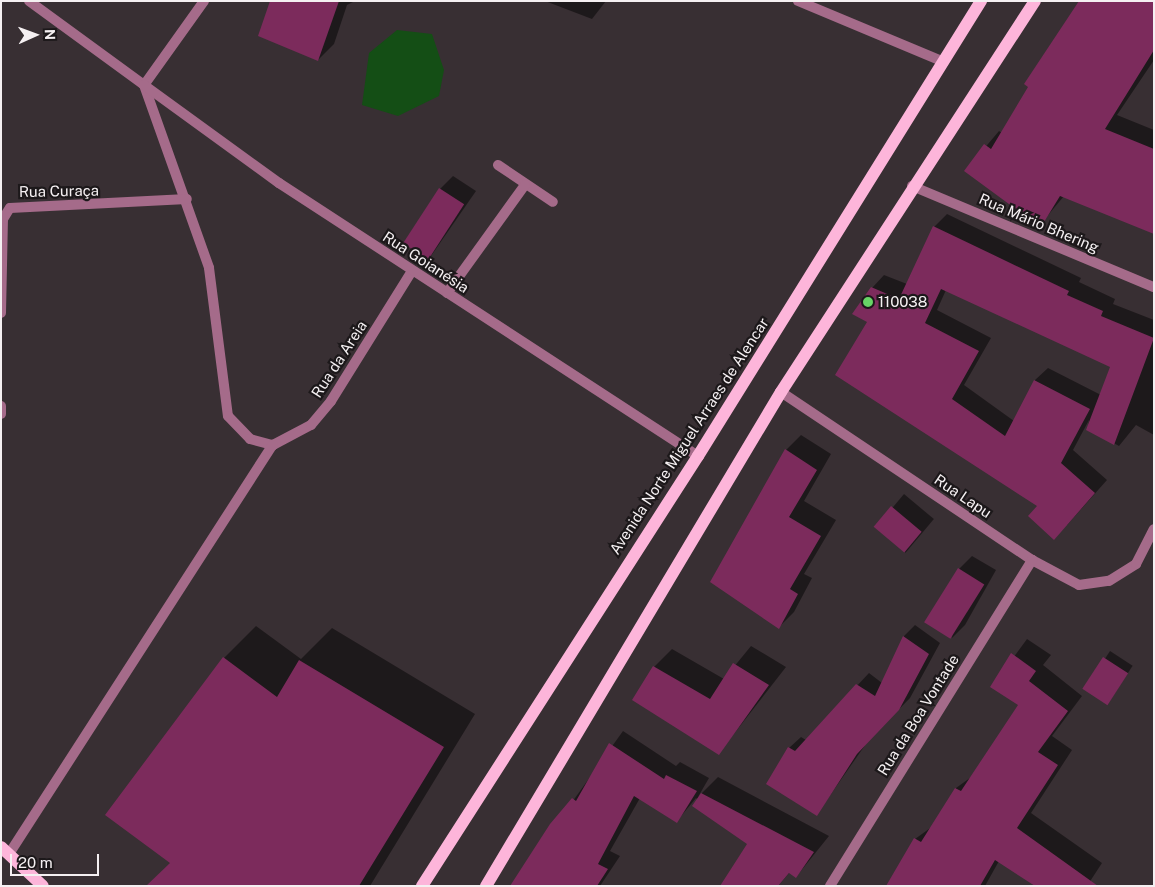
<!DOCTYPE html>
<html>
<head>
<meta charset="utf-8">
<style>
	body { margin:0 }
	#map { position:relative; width:1155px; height:887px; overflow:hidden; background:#382f33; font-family:"Public Sans",sans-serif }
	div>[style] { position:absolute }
	.green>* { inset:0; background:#144e15 }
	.shadow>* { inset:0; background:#0007; transform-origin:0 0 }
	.building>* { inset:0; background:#7c2b5c; transform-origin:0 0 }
	.minor>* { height:10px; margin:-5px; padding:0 5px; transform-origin:5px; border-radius:5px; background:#a56b8a }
	.primary>* { height:12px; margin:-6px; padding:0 6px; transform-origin:6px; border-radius:6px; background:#fdb5da }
	.dots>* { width:14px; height:14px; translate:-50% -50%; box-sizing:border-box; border:2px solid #1c181a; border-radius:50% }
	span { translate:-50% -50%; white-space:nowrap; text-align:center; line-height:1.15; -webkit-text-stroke:4.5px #1c181a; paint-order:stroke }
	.street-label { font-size:15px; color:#f5f0f2 }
	.poi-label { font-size:15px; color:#f5f0f2 }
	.left { translate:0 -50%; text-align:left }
	.frame { position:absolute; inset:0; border:2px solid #f5f0f2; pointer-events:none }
	.north { position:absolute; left:10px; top:10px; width:50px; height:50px; -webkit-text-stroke:4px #1c181a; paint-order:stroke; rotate:88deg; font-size:14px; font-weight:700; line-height:20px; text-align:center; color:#f5f0f2 }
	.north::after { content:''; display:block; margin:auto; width:18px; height:22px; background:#f5f0f2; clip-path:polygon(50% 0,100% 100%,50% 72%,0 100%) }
	.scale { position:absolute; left:10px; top:854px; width:89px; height:22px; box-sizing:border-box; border:2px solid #f5f0f2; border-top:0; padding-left:6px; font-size:15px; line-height:18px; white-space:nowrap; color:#f5f0f2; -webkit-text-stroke:4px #1c181a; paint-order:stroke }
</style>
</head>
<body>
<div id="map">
	<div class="green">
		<div style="clip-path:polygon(397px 30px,432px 34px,444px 70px,439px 96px,398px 116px,362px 105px,369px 53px)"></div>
	</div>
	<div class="shadow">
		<div style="clip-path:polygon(271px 1px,355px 1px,347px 5px,334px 44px,318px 60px)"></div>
		<div style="clip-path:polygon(545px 1px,606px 1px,592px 19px)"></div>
		<div style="clip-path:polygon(1154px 1px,1154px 60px,1117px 115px,1154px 130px,1154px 232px,1064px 196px,1044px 220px,966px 170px,999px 131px,1002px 133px)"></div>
		<div style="clip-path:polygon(453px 176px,476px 191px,431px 256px,440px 189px)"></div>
		<div style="clip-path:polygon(evenodd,947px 214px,1081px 278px,1079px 282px,1115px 299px,1113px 304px,1154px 320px,1154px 435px,1136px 425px,1119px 446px,1088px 429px,1089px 420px,1073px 450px,1107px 480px,1067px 525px,1039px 506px,869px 322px,872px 288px,884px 275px,907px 284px,934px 227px,947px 214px,946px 290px,1112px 367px,1101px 395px,1048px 368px,1035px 380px,1014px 421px,964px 385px,991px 338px,937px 310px,946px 290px)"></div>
		<div style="clip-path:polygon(801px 435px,831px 454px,804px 501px,836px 520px,804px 574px,812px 578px,794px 612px,779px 627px,786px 450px)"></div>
		<div style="left:904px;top:494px;width:39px;height:44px;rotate:40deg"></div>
		<div style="clip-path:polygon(972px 556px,996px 570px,965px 625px,952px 638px,959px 569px)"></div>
		<div style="clip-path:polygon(915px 625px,940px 643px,910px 698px,868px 741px,817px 814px,789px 748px,801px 737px,806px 740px,869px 673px,882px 683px,904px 636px)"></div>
		<div style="clip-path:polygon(256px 626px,301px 659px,332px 628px,475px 714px,370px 886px,147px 886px,178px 856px,107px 814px,224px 658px)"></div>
		<div style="clip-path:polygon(1027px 639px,1051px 655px,1043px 665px,1082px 696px,1052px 736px,1072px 750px,1031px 813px,1102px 863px,1087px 886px,999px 861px,985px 886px,887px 886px,915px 839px,933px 826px,956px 788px,974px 775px,1020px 705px,992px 687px)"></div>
		<div style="clip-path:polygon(751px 646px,786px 667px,719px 753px,634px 700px,654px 667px,672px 649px,724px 679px)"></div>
		<div style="left:1110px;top:651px;width:27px;height:46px;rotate:33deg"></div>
		<div style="clip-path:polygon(623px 731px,676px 766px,680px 762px,709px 778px,698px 797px,718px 777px,829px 836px,796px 877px,790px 872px,778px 886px,736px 886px,749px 844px,696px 798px,677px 821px,640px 798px,610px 851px,620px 856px,600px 886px,512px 886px)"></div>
	</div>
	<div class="building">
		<div style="clip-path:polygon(270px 1px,339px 1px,318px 61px,258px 36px)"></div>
		<div style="clip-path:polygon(1079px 1px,1154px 1px,1154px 50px,1105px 129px,1154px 149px,1154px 234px,1060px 196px,1044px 222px,1013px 207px,964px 171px,984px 144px,991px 149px,1028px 87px,1024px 84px)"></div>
		<div style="left:439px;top:188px;width:30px;height:66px;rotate:33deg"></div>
		<div style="clip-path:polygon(933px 226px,1069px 291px,1067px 295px,1103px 311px,1101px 316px,1154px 338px,1114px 445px,1086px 430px,1110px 367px,941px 289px,925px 323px,979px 351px,952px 399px,1005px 436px,1034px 380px,1090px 409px,1061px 463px,1095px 493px,1054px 540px,1028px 516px,1037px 506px,835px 375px,867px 322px,852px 314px,871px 287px,899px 299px)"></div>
		<div style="clip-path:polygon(785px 449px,817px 470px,789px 517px,821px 536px,790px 589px,798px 594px,779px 629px,710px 582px)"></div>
		<div style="left:891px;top:506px;width:40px;height:27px;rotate:40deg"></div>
		<div style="left:958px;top:568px;width:31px;height:64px;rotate:32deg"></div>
		<div style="clip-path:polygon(903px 636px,929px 654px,899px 710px,857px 754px,817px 816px,766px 784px,788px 747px,795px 751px,856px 684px,875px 696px)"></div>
		<div style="clip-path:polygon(1011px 653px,1036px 671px,1029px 681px,1068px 711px,1038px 752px,1058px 765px,1017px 828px,1098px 886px,1035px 886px,995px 860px,980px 886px,886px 886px,914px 838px,921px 842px,955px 788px,961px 791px,1018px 705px,990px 687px)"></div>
		<div style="clip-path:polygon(223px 657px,277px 697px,299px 660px,444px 747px,359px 886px,146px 886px,170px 863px,105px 815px)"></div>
		<div style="left:1103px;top:657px;width:30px;height:38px;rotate:33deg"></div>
		<div style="clip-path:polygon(733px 663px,769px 685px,719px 755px,632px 700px,653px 666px,710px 699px)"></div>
		<div style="clip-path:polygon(609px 743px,664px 779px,666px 775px,697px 791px,677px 823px,634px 796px,598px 864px,608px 869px,597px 886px,510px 886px,550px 824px,572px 798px,576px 801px)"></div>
		<div style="clip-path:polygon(701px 793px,814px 852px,796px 878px,789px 873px,778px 886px,720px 886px,747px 844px,692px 806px)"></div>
	</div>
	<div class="minor">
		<div style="left:29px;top:1px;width:142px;rotate:36.1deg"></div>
		<div style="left:144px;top:85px;width:194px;rotate:70.4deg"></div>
		<div style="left:209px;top:268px;width:149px;rotate:82.7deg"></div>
		<div style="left:228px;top:416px;width:32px;rotate:46deg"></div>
		<div style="left:250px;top:439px;width:24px;rotate:15deg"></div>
		<div style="left:273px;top:445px;width:43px;rotate:-27.8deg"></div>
		<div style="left:311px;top:425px;width:31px;rotate:-50deg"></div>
		<div style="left:331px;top:401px;width:153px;rotate:-58.1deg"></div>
		<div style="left:204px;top:1px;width:103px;rotate:125.5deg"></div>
		<div style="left:144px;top:85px;width:167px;rotate:36deg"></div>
		<div style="left:279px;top:183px;width:500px;rotate:33.09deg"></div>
		<div style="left:798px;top:1px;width:158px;rotate:22.7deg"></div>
		<div style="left:498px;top:165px;width:66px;rotate:33.9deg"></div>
		<div style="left:912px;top:186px;width:262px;rotate:22.7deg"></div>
		<div style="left:447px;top:293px;width:133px;rotate:-54.2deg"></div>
		<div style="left:1px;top:313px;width:94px;rotate:-88.8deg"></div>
		<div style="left:3px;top:219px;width:13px;rotate:-58deg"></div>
		<div style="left:10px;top:208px;width:177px;rotate:-2.9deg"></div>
		<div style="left:781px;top:392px;width:302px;rotate:33.8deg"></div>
		<div style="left:1032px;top:560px;width:53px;rotate:28deg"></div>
		<div style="left:1079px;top:585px;width:30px;rotate:-8deg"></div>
		<div style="left:1109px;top:581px;width:32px;rotate:-32deg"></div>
		<div style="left:1136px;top:564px;width:39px;rotate:-63deg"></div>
		<div style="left:1px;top:406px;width:8px;rotate:90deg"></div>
		<div style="left:9px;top:854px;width:487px;rotate:-57.2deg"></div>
		<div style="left:830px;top:886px;width:384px;rotate:-58.2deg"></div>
	</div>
	<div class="primary">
		<div style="left:1px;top:847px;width:57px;rotate:42.9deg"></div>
		<div style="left:422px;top:886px;width:511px;rotate:-57.31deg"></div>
		<div style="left:698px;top:456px;width:536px;rotate:-58.12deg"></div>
		<div style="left:486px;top:886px;width:575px;rotate:-59.16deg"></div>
		<div style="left:781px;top:392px;width:466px;rotate:-57deg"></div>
	</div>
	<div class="dots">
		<div style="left:868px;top:302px;background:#67d466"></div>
	</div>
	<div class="street-label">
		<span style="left:59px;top:191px;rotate:-1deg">Rua Curaça</span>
		<span style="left:1039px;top:223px;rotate:23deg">Rua Mário Bhering</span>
		<span style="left:426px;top:262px;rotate:33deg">Rua Goianésia</span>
		<span style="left:339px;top:359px;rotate:-57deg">Rua da Areia</span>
		<span style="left:689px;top:436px;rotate:-57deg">Avenida Norte Miguel Arraes de Alencar</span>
		<span style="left:963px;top:496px;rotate:34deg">Rua Lapu</span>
		<span style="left:918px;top:715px;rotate:-58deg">Rua da Boa Vontade</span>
	</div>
	<div class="poi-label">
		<span class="left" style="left:878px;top:302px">110038</span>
	</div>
	<div class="frame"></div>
	<div class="north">N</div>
	<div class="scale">20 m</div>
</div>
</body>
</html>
